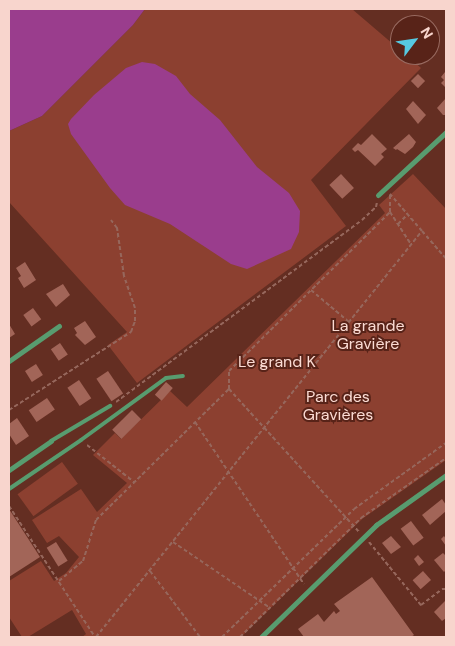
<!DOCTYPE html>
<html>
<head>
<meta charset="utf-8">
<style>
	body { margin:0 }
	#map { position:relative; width:455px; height:646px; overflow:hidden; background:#642e22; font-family:"DM Sans",sans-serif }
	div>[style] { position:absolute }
	.green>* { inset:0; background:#8c4030; transform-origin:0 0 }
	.water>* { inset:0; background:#9a3d8d }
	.building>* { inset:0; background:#a26558; transform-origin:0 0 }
	.path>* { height:2px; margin-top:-1px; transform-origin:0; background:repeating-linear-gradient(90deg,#96675c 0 4px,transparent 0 6.5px) }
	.service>* { height:4px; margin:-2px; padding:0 2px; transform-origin:2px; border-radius:2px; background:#589c6f }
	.minor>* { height:5px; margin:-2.5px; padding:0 2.5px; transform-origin:2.5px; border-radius:2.5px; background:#589c6f }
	span { translate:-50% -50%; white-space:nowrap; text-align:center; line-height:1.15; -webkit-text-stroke:4px #582318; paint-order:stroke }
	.park-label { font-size:16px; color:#fbdbd3 }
	.frame { position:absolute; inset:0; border:10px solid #f8d5cd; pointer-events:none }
	.north { position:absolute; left:390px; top:15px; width:50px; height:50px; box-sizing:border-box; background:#582318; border:1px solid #986a60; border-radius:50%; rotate:59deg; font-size:14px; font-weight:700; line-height:20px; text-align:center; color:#f8d5cd }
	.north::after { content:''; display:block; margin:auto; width:18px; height:22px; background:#56c9e1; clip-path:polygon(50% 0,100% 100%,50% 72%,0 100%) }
</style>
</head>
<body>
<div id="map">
	<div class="green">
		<div style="clip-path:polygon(145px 9px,352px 9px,400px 50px,400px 55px,406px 55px,421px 68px,311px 180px,346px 226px,137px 383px,108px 345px,127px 332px,9px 202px,9px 131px,42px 116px,133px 25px)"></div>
		<div style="clip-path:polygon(413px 174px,446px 209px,446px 460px,362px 519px,241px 637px,82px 637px,86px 634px,72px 610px,28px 637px,22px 637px,9px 617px,9px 581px,41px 561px,54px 581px,66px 573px,79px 557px,59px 536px,47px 543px,32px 520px,81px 489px,97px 512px,127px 483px,93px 455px,115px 433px,121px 439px,170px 391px,187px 407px,385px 213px,379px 205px)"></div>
		<div style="left:62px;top:462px;width:27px;height:55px;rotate:54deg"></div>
	</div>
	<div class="water">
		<div style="clip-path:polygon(9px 9px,145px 9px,133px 25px,42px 116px,9px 131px)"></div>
		<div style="clip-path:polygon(142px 62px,155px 64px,176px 76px,190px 94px,220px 120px,257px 167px,289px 193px,300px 211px,299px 232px,291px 249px,247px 269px,231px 264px,170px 224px,125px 205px,110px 188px,71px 134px,68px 124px,71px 119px,94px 95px,126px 68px)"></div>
	</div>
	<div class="building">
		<div style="clip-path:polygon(445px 72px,446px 85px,445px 87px,441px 83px,444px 80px,441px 77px)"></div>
		<div style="left:418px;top:74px;width:10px;height:10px;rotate:45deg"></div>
		<div style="clip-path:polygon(446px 98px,446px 115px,443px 115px,437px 108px)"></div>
		<div style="clip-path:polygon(413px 101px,426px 115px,418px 124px,406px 109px)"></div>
		<div style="clip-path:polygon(372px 134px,387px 149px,381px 154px,384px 157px,375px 166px,358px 150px,355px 152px,352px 149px,358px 143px,361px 145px)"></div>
		<div style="clip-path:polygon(409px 134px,416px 142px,413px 147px,405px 154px,397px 149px,396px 150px,393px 148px)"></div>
		<div style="left:341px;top:174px;width:19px;height:16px;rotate:47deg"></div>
		<div style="clip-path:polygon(25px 262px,36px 280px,24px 288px,18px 278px,21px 276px,16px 268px)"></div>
		<div style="clip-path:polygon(63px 284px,70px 295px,56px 307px,46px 294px)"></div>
		<div style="left:33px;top:308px;width:14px;height:12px;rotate:54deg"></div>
		<div style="clip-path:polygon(85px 321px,96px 337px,85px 345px,75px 335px,77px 333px,74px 328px)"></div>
		<div style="clip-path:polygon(9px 324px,15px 334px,9px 338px)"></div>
		<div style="left:60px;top:343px;width:14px;height:11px;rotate:56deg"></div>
		<div style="left:36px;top:364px;width:13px;height:13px;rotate:58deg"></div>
		<div style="left:108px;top:371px;width:27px;height:14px;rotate:56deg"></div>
		<div style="left:79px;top:380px;width:22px;height:14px;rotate:56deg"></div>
		<div style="left:166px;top:382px;width:9px;height:17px;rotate:41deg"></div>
		<div style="left:47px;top:398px;width:14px;height:22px;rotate:56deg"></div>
		<div style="left:132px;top:410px;width:13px;height:28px;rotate:45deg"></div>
		<div style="clip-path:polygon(17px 418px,29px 436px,16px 445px,9px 434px,9px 424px)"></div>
		<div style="clip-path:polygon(442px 499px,446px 505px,446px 511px,430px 525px,422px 515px)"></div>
		<div style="clip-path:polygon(9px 509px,40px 557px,9px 577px)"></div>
		<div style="left:411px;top:521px;width:21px;height:13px;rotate:53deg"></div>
		<div style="clip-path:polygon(391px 536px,401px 547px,391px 554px,382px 543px)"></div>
		<div style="clip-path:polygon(444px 536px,446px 539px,446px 546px,441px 539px)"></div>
		<div style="left:56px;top:542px;width:22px;height:11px;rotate:58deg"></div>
		<div style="clip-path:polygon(443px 553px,446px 556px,446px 570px,444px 572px,434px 560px)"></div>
		<div style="clip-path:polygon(418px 555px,424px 562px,419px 566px,414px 559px)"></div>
		<div style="left:423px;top:571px;width:12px;height:14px;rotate:48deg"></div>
		<div style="clip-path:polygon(372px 577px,414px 635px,411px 637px,304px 637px,298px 629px,318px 614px,324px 622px,334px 611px,336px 614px,340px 611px,334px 604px)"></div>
		<div style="clip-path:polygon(446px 600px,446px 618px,442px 621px,434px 612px)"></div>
	</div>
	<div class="path">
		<div style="left:390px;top:195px;width:17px;rotate:90deg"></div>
		<div style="left:390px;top:212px;width:38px;rotate:57deg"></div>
		<div style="left:398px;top:224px;width:13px;rotate:-45deg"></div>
		<div style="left:422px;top:231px;width:37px;rotate:49deg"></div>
		<div style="left:311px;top:290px;width:50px;rotate:40.1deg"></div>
		<div style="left:229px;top:389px;width:193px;rotate:47.7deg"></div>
		<div style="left:116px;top:402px;width:306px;rotate:-36.5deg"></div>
		<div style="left:362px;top:220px;width:19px;rotate:-43deg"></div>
		<div style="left:376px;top:207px;width:5px;rotate:-79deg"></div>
		<div style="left:9px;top:410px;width:145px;rotate:-32.6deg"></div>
		<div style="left:131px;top:332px;width:12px;rotate:-70deg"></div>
		<div style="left:135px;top:321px;width:13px;rotate:-90deg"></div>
		<div style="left:135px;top:308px;width:34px;rotate:-109deg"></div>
		<div style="left:124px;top:276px;width:49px;rotate:-98.3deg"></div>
		<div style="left:117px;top:228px;width:10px;rotate:-127deg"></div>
		<div style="left:195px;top:422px;width:195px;rotate:56.1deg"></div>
		<div style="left:87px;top:445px;width:60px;rotate:38.2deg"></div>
		<div style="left:9px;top:506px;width:157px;rotate:56.7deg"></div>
		<div style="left:173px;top:542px;width:117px;rotate:34.2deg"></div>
		<div style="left:369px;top:542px;width:82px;rotate:50.5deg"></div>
		<div style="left:421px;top:605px;width:26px;rotate:-37deg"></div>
		<div style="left:442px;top:589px;width:4px"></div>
		<div style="left:150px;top:571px;width:83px;rotate:52.9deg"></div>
		<div style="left:59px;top:581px;width:31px;rotate:-40deg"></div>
		<div style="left:83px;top:561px;width:43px;rotate:-72.4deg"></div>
		<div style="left:96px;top:520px;width:187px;rotate:-44.6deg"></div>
		<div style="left:229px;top:389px;width:18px;rotate:-90deg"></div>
		<div style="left:229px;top:371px;width:226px;rotate:-44.6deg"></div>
		<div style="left:96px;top:637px;width:521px;rotate:-51.24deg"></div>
		<div style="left:422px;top:231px;width:49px;rotate:-130.9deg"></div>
		<div style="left:222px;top:637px;width:184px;rotate:-44.1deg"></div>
		<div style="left:354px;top:509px;width:113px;rotate:-35.7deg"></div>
		<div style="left:240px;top:637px;width:170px;rotate:-44.5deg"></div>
		<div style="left:361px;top:518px;width:104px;rotate:-35.2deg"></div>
	</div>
	<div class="service">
		<div style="left:51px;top:441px;width:69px;rotate:-30.7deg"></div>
		<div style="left:9px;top:489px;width:87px;rotate:-34.2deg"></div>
		<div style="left:81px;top:440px;width:105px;rotate:-36.1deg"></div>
		<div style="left:166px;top:378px;width:17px;rotate:-7deg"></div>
	</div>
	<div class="minor">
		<div style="left:378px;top:195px;width:93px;rotate:-42.8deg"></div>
		<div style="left:9px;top:361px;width:61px;rotate:-35deg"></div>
		<div style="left:9px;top:470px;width:51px;rotate:-34.6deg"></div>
		<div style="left:261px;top:637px;width:161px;rotate:-44.2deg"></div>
		<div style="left:376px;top:525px;width:86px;rotate:-35.5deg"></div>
	</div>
	<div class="park-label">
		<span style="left:368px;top:335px">La grande<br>Gravière</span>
		<span style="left:277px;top:362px">Le grand K</span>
		<span style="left:338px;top:406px">Parc des<br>Gravières</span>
	</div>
	<div class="frame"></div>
	<div class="north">N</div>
</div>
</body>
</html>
